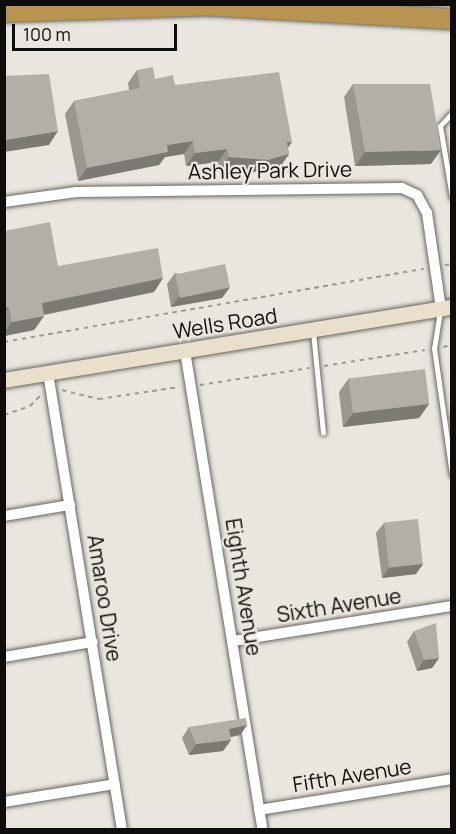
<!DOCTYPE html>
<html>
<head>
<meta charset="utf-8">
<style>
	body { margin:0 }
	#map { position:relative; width:456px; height:834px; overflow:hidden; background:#eae6df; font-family:Manrope,sans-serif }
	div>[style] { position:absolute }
	.path>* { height:2px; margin-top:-1px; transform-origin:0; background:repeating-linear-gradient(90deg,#9d9a95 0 4.5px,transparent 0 9px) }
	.roads { filter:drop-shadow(0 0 2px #69655f) drop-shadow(0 0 2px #69655f) }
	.service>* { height:5px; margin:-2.5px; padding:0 2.5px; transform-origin:2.5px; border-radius:2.5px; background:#fff }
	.minor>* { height:10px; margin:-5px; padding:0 5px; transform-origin:5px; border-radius:5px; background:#fff }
	.secondary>* { height:15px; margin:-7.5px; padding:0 7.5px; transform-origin:7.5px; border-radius:7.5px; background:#eadfcb }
	.motorway>* { height:20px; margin:-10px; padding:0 10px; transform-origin:10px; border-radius:10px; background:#b89453 }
	.wall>* { inset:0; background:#9a9690 }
	.shaded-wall>* { inset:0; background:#7d7a76 }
	.building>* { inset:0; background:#b3afa8; transform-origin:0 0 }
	span { translate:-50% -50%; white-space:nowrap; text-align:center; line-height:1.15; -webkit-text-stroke:4.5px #eae6df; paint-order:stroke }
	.street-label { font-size:21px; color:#0e0d0b }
	.frame { position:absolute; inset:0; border:6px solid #0e0d0b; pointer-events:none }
	.scale { position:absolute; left:12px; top:24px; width:165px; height:27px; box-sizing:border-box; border:3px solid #0e0d0b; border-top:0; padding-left:8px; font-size:18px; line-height:21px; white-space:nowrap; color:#0e0d0b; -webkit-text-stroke:4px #eae6df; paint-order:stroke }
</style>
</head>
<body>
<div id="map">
	<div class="path">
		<div style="left:445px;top:265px;width:7px;rotate:-8deg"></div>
		<div style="left:4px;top:342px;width:426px;rotate:-9.9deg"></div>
		<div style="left:443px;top:347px;width:9px;rotate:-13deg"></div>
		<div style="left:324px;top:366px;width:102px;rotate:-9deg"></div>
		<div style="left:200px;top:385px;width:111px;rotate:-8.8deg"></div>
		<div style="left:62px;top:390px;width:38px;rotate:14deg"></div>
		<div style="left:99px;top:399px;width:81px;rotate:-8.5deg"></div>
		<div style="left:4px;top:415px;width:28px;rotate:-19deg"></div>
		<div style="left:30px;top:406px;width:17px;rotate:-45deg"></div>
	</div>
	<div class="roads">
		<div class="service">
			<div style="left:452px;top:113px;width:18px;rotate:133deg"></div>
			<div style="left:440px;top:126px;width:72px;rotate:80.4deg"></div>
			<div style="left:440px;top:311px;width:37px;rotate:99deg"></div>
			<div style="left:434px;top:348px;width:128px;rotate:81.9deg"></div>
			<div style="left:313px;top:332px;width:101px;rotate:84.3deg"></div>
		</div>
		<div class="minor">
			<div style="left:4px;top:202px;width:73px;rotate:-7.9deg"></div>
			<div style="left:76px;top:192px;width:326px;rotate:-0.7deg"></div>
			<div style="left:402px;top:188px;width:17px;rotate:25deg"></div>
			<div style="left:417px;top:195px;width:21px;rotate:61deg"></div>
			<div style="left:427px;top:213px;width:97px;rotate:81.7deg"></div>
			<div style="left:185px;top:351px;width:485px;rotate:80.8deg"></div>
			<div style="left:48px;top:373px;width:463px;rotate:80.8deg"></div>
			<div style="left:4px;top:516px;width:67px;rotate:-9.5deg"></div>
			<div style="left:233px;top:641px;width:222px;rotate:-9.1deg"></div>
			<div style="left:4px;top:657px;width:90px;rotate:-9.6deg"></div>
			<div style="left:4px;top:802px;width:112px;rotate:-9.2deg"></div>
			<div style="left:259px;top:810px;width:195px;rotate:-9.1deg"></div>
		</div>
		<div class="secondary">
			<div style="left:4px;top:380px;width:454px;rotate:-9.3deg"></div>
		</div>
		<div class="motorway">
			<div style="left:202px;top:5px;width:250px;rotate:3.2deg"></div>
			<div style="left:4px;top:12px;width:211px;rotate:-1.9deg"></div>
		</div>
	</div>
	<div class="wall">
		<div style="clip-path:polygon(137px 70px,155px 79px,175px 85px,288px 148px,289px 154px,280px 167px,259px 172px,220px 170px,218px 162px,186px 166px,184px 154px,165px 157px,159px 165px,78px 181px,65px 114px,74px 101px,129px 90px,128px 83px)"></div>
		<div style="clip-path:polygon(353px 84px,431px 164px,355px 166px,344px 97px)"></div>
		<div style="clip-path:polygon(4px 231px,58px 266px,163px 278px,154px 292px,44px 315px,44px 316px,34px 330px,4px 336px)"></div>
		<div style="clip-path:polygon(175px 273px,230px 287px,222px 298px,171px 307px,167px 284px)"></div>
		<div style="clip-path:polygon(349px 378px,429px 404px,419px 418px,343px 427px,339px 392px)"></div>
		<div style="clip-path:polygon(452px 412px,452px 433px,449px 416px)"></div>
		<div style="clip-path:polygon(384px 523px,423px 564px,416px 574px,382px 578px,376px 533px)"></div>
		<div style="clip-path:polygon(414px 631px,439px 658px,432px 668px,417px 671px,407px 642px)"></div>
		<div style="clip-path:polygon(247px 725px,240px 735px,230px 737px,231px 740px,223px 751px,189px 755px,182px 738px,189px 727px)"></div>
	</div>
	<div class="shaded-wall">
		<div style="clip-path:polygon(58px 131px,49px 145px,4px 152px,4px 140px)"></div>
		<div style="clip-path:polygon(193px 141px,184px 154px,165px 157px,159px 165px,78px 181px,87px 168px,167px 145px)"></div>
		<div style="clip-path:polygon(287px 142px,292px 142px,283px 155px)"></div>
		<div style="clip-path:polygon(227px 149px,218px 162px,186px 166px,195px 153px)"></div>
		<div style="clip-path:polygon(441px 150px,431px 164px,355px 166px,365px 152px)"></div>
		<div style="clip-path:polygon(289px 154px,280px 167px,259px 172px,220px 170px,229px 157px)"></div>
		<div style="clip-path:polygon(163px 278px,154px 292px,32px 317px,42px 303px)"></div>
		<div style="clip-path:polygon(230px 287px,222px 298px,171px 307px,179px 296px)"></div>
		<div style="clip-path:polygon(9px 307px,4px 314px,4px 308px)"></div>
		<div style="clip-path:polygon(44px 316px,34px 330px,4px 336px,4px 333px,12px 322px)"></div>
		<div style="clip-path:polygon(429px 404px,419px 418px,343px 427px,353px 413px)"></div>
		<div style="clip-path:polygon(423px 564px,416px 574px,382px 578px,389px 568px)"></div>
		<div style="clip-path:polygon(439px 658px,432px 668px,417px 671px,424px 660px)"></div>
		<div style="clip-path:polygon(247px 725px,240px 735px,221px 739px,229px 729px)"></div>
		<div style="clip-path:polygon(231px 740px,223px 751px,189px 755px,196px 744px)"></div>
	</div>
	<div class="building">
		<div style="clip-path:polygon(153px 67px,155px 79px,173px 75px,175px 85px,279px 72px,292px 142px,287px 142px,289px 154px,268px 160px,229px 157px,227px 149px,195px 153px,193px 141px,167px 145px,168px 152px,87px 168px,74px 101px,140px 88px,137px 70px)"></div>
		<div style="clip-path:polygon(49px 74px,58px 131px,4px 140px,4px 76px)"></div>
		<div style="clip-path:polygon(353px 84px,430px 84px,441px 150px,365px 152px)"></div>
		<div style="clip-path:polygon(50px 222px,58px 266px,158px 248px,163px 278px,42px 303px,44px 316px,12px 322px,9px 307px,4px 308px,4px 231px)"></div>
		<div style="left:225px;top:264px;width:24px;height:51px;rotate:78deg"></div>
		<div style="left:425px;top:369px;width:35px;height:77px;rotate:83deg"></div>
		<div style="left:418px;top:519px;width:45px;height:34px;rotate:84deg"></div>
		<div style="clip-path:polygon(436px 623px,439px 658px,424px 660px,414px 631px)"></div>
		<div style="clip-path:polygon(246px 718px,247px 725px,229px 729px,231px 740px,196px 744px,189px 727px)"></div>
	</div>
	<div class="street-label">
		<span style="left:270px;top:170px;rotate:-1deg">Ashley Park Drive</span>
		<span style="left:225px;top:323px;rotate:-9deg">Wells Road</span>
		<span style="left:244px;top:587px;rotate:81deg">Eighth Avenue</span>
		<span style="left:105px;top:598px;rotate:81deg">Amaroo Drive</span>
		<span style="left:339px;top:605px;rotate:-9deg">Sixth Avenue</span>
		<span style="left:352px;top:775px;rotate:-9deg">Fifth Avenue</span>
	</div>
	<div class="frame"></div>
	<div class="scale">100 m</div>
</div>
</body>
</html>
